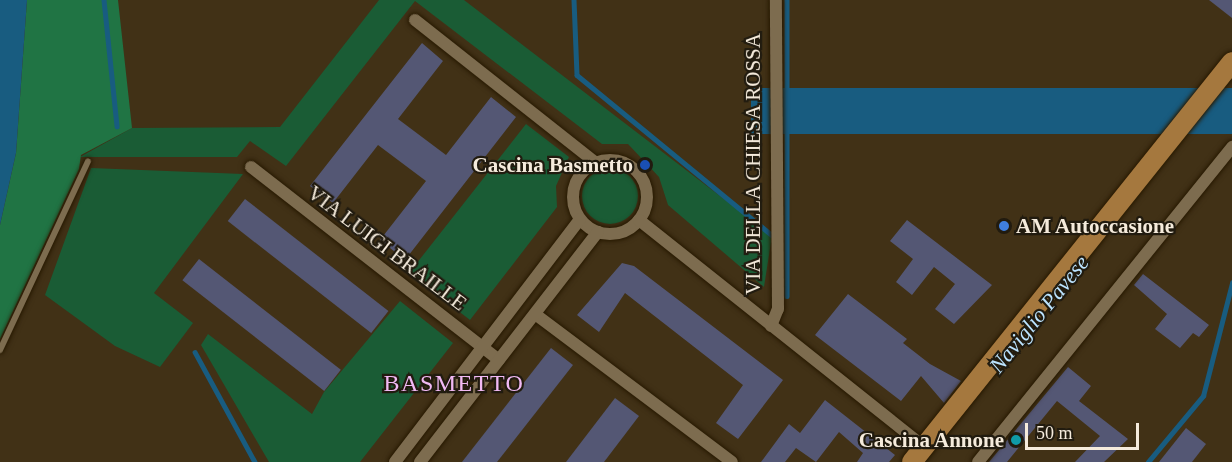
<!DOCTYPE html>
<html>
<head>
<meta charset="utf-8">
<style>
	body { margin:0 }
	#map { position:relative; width:1232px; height:462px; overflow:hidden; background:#413116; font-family:Georgia,serif }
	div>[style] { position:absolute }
	.green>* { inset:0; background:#1a5c35 }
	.round { border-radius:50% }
	.forest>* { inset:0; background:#207444 }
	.water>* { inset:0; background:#185c80; transform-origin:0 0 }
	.stream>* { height:4.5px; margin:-2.25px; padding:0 2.25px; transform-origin:2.25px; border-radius:2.25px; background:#185c80 }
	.building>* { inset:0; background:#545774; transform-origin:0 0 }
	.roads { filter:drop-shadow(0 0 2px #271900) drop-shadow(0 0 2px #271900) }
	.lane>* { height:6px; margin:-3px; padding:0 3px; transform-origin:3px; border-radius:3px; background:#7d6c4f }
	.street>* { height:12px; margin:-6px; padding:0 6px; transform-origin:6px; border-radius:6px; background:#7d6c4f }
	.street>.ring { margin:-6px; padding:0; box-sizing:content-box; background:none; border:12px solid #7d6c4f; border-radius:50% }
	.primary>* { height:20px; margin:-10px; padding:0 10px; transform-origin:10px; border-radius:10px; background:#a5783e }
	.dots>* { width:16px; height:16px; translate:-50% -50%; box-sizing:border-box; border:3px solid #211b0f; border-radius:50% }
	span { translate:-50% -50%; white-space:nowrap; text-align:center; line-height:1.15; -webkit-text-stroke:4.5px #211b0f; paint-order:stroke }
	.street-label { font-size:21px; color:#f5ebdc }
	.poi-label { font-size:21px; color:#f5ebdc; font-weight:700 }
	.right { translate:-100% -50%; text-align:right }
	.left { translate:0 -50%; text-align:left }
	.water-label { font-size:22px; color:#bce4ff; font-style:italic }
	.quarter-label { font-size:24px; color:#f1b9f4; letter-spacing:1.5px }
	.scale { position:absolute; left:1025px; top:423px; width:114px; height:27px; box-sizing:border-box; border:3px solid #f5ebdc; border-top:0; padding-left:8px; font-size:18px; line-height:21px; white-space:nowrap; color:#f5ebdc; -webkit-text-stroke:4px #211b0f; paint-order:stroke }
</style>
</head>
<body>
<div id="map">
	<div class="green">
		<div style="clip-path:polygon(379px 0,464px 0,772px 236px,764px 287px,668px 205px,659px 177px,628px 144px,602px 144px,415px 1px,286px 166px,250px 141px,237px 157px,80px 157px,132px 128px,280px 127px)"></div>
		<div style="clip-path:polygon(526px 124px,569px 157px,556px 186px,557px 207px,470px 320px,409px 273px)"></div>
		<div class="round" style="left:582px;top:168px;width:56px;height:56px"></div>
		<div style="clip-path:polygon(91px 168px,243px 174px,154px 293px,193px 323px,160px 367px,115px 346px,45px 295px)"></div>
		<div style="clip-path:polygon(400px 301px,453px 343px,360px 462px,269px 462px,201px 345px,208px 334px,312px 414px,324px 392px)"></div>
	</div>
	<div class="forest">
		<div style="clip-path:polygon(27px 0,118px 0,132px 128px,81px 155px,79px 169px,0 339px,0 225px,16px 153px)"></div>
	</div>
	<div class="water">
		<div style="clip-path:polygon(0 0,27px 0,16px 153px,0 225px)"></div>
		<div style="left:1232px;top:88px;width:46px;height:481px;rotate:90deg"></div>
	</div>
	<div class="stream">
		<div style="left:104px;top:0;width:127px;rotate:84.1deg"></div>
		<div style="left:574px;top:0;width:75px;rotate:87.7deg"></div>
		<div style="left:577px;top:75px;width:252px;rotate:39.4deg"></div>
		<div style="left:787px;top:0;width:296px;rotate:90deg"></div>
		<div style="left:195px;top:352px;width:125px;rotate:61.4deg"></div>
		<div style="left:1148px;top:462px;width:86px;rotate:-50.2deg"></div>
		<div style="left:1203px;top:396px;width:117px;rotate:-75.6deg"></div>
	</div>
	<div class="building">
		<div style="clip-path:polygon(1209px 0,1232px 0,1232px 18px)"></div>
		<div style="clip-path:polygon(422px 43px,443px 61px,398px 119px,446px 155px,491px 97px,516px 117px,405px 260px,380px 240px,426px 181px,378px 145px,333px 203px,310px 186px)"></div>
		<div style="left:245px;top:199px;width:182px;height:28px;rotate:38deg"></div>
		<div style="clip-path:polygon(907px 220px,992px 285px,954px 324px,935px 309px,955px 284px,934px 267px,912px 295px,896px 282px,913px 259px,890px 241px)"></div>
		<div style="left:199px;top:259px;width:180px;height:27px;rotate:38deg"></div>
		<div style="clip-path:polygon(622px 263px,634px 266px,783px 380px,738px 439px,716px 423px,743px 385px,625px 293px,599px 332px,577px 315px)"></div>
		<div style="clip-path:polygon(1143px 274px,1209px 325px,1199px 337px,1193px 333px,1180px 348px,1155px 329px,1167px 314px,1134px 285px)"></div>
		<div style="clip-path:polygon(848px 294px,907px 339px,903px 343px,930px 364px,961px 381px,944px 403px,921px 376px,901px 401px,815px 335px)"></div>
		<div style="clip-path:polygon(551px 348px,573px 365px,497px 462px,462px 462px)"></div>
		<div style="clip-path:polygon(1068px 367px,1091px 386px,1079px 401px,1128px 439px,1104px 462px,1075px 462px,1100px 436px,1057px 401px,1007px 462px,989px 462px)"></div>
		<div style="clip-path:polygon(615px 398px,639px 416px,604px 462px,566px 462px)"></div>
		<div style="clip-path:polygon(825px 400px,895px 455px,889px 462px,857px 462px,863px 453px,839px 432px,816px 462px,796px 448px,785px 462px,761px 462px,789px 424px,800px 433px)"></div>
		<div style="clip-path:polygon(1186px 428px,1206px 444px,1192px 462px,1159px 462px)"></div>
	</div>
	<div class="roads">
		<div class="lane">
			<div style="left:0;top:350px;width:208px;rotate:-65deg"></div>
		</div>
		<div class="street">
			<div style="left:415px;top:20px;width:229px;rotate:38.3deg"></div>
			<div class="ring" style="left:573px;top:160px;width:62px;height:62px"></div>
			<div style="left:251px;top:167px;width:314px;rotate:37.9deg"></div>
			<div style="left:639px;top:220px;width:364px;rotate:38.5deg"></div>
			<div style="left:535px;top:314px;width:246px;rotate:36.9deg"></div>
			<div style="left:771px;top:326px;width:18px;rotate:-68deg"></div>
			<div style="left:778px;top:309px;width:309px;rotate:-90.4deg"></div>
			<div style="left:395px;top:462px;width:305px;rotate:-52.7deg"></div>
			<div style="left:420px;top:462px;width:291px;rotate:-52.3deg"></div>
			<div style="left:978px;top:462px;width:405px;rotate:-51.1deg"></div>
		</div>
		<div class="primary">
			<div style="left:912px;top:462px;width:512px;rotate:-51.34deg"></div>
		</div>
	</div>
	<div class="dots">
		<div style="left:645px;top:165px;background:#1a4fb4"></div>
		<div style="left:1004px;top:226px;background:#3f7fe0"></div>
		<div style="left:1016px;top:440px;background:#0f9aa8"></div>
	</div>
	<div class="street-label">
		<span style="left:753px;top:164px;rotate:-90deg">VIA DELLA CHIESA ROSSA</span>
		<span style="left:387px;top:248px;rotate:37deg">VIA LUIGI BRAILLE</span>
	</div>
	<div class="poi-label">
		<span class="right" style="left:633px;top:165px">Cascina Basmetto</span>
		<span class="left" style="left:1016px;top:226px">AM Autoccasione</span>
		<span class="right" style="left:1004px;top:440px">Cascina Annone</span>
	</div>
	<div class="water-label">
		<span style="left:1039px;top:314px;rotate:-51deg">Naviglio Pavese</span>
	</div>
	<div class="quarter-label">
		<span style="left:454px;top:384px">BASMETTO</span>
	</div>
	<div class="scale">50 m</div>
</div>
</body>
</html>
